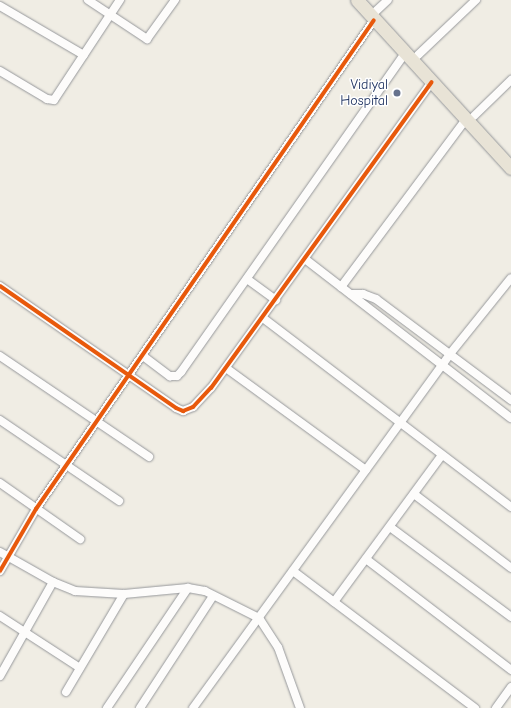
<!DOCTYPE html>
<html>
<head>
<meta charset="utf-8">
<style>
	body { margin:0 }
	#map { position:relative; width:511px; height:708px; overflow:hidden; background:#f0ede4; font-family:"Comic Neue",sans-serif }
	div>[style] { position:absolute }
	.roads { filter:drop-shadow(0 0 1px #96989b) drop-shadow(0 0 1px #96989b) }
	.street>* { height:8px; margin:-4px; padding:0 4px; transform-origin:4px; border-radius:4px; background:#fdfcfb }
	.primary>* { height:13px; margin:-6.5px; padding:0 6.5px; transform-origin:6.5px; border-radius:6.5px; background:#e8e3d6 }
	.cycleway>* { height:4px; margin:-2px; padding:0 2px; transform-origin:2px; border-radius:2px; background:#e8590c }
	.dots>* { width:11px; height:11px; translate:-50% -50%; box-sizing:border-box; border:2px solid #fff; border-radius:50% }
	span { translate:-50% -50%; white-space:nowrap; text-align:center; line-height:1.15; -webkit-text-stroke:3px #fff; paint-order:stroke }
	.poi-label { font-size:14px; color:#1b2f5e }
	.right { translate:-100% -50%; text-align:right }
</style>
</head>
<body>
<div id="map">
	<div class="roads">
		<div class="street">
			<div style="left:88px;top:0;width:71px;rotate:33.5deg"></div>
			<div style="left:147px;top:39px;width:48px;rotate:-54.3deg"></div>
			<div style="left:0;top:6px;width:97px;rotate:30.3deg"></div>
			<div style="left:376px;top:11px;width:16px;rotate:-43deg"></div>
			<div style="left:418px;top:55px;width:80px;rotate:-43.5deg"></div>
			<div style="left:0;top:71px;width:55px;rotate:30.8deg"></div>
			<div style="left:47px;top:99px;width:7px;rotate:8deg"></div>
			<div style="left:54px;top:100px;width:120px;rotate:-56.6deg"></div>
			<div style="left:474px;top:116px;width:52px;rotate:-44.2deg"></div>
			<div style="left:305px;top:259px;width:260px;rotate:37.7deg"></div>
			<div style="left:247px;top:279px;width:36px;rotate:36deg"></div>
			<div style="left:0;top:286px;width:214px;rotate:34.7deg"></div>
			<div style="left:176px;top:408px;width:8px;rotate:23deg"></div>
			<div style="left:183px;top:411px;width:11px;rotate:-22deg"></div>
			<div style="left:193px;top:407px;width:26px;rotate:-47deg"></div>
			<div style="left:211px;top:388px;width:377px;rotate:-54.2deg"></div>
			<div style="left:341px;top:287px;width:209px;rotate:-53.3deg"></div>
			<div style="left:351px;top:294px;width:12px"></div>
			<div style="left:363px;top:294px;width:14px;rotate:21deg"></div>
			<div style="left:376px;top:299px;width:169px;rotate:36.8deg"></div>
			<div style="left:263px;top:318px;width:312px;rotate:37.3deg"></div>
			<div style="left:0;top:356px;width:180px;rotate:34.1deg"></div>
			<div style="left:143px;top:356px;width:34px;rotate:37deg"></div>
			<div style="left:170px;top:376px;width:7px"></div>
			<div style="left:177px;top:376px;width:6px;rotate:-45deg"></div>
			<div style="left:181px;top:372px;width:390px;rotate:-54.9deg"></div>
			<div style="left:226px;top:368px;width:173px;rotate:36.1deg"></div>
			<div style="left:0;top:420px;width:144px;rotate:34.2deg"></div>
			<div style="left:0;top:483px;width:98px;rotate:35deg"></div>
			<div style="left:414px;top:494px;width:122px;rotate:37.3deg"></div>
			<div style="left:390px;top:527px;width:151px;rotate:36.6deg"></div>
			<div style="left:0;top:552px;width:61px;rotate:29.5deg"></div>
			<div style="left:53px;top:582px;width:24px;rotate:22deg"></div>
			<div style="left:75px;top:591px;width:49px;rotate:3.5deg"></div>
			<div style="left:124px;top:594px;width:64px;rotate:-5.4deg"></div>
			<div style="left:188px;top:588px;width:17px;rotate:10deg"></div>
			<div style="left:205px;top:591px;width:60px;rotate:26.6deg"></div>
			<div style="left:259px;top:618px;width:35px;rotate:57deg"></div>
			<div style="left:278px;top:647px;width:65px;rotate:70.2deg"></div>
			<div style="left:366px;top:559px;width:183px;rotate:37.4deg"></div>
			<div style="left:0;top:571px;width:72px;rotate:-59.9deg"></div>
			<div style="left:36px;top:509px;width:594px;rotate:-55.35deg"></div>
			<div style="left:293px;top:571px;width:228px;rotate:37deg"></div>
			<div style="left:334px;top:602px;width:182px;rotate:-53.7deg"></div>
			<div style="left:0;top:616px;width:95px;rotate:33deg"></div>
			<div style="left:0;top:676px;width:108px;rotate:-60.6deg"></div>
			<div style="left:66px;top:692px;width:114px;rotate:-59.4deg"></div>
			<div style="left:107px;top:708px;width:145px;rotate:-56deg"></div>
			<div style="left:140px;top:708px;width:134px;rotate:-56.9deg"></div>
			<div style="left:193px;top:708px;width:437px;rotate:-54deg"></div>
			<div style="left:450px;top:354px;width:97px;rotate:-51.2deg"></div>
			<div style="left:496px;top:708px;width:26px;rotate:-54deg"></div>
		</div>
		<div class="primary">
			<div style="left:357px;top:0;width:228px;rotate:47.5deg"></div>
		</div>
	</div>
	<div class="cycleway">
		<div style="left:0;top:286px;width:214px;rotate:34.7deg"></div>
		<div style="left:176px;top:408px;width:8px;rotate:23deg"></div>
		<div style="left:183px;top:411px;width:11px;rotate:-22deg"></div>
		<div style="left:193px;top:407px;width:26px;rotate:-47deg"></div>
		<div style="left:211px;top:388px;width:377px;rotate:-54.2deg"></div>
		<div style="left:0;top:571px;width:72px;rotate:-59.9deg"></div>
		<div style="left:36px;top:509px;width:594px;rotate:-55.35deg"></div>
	</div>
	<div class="dots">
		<div style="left:397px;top:93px;background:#66728d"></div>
	</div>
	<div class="poi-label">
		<span class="right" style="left:388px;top:93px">Vidiyal<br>Hospital</span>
	</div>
</div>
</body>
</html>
